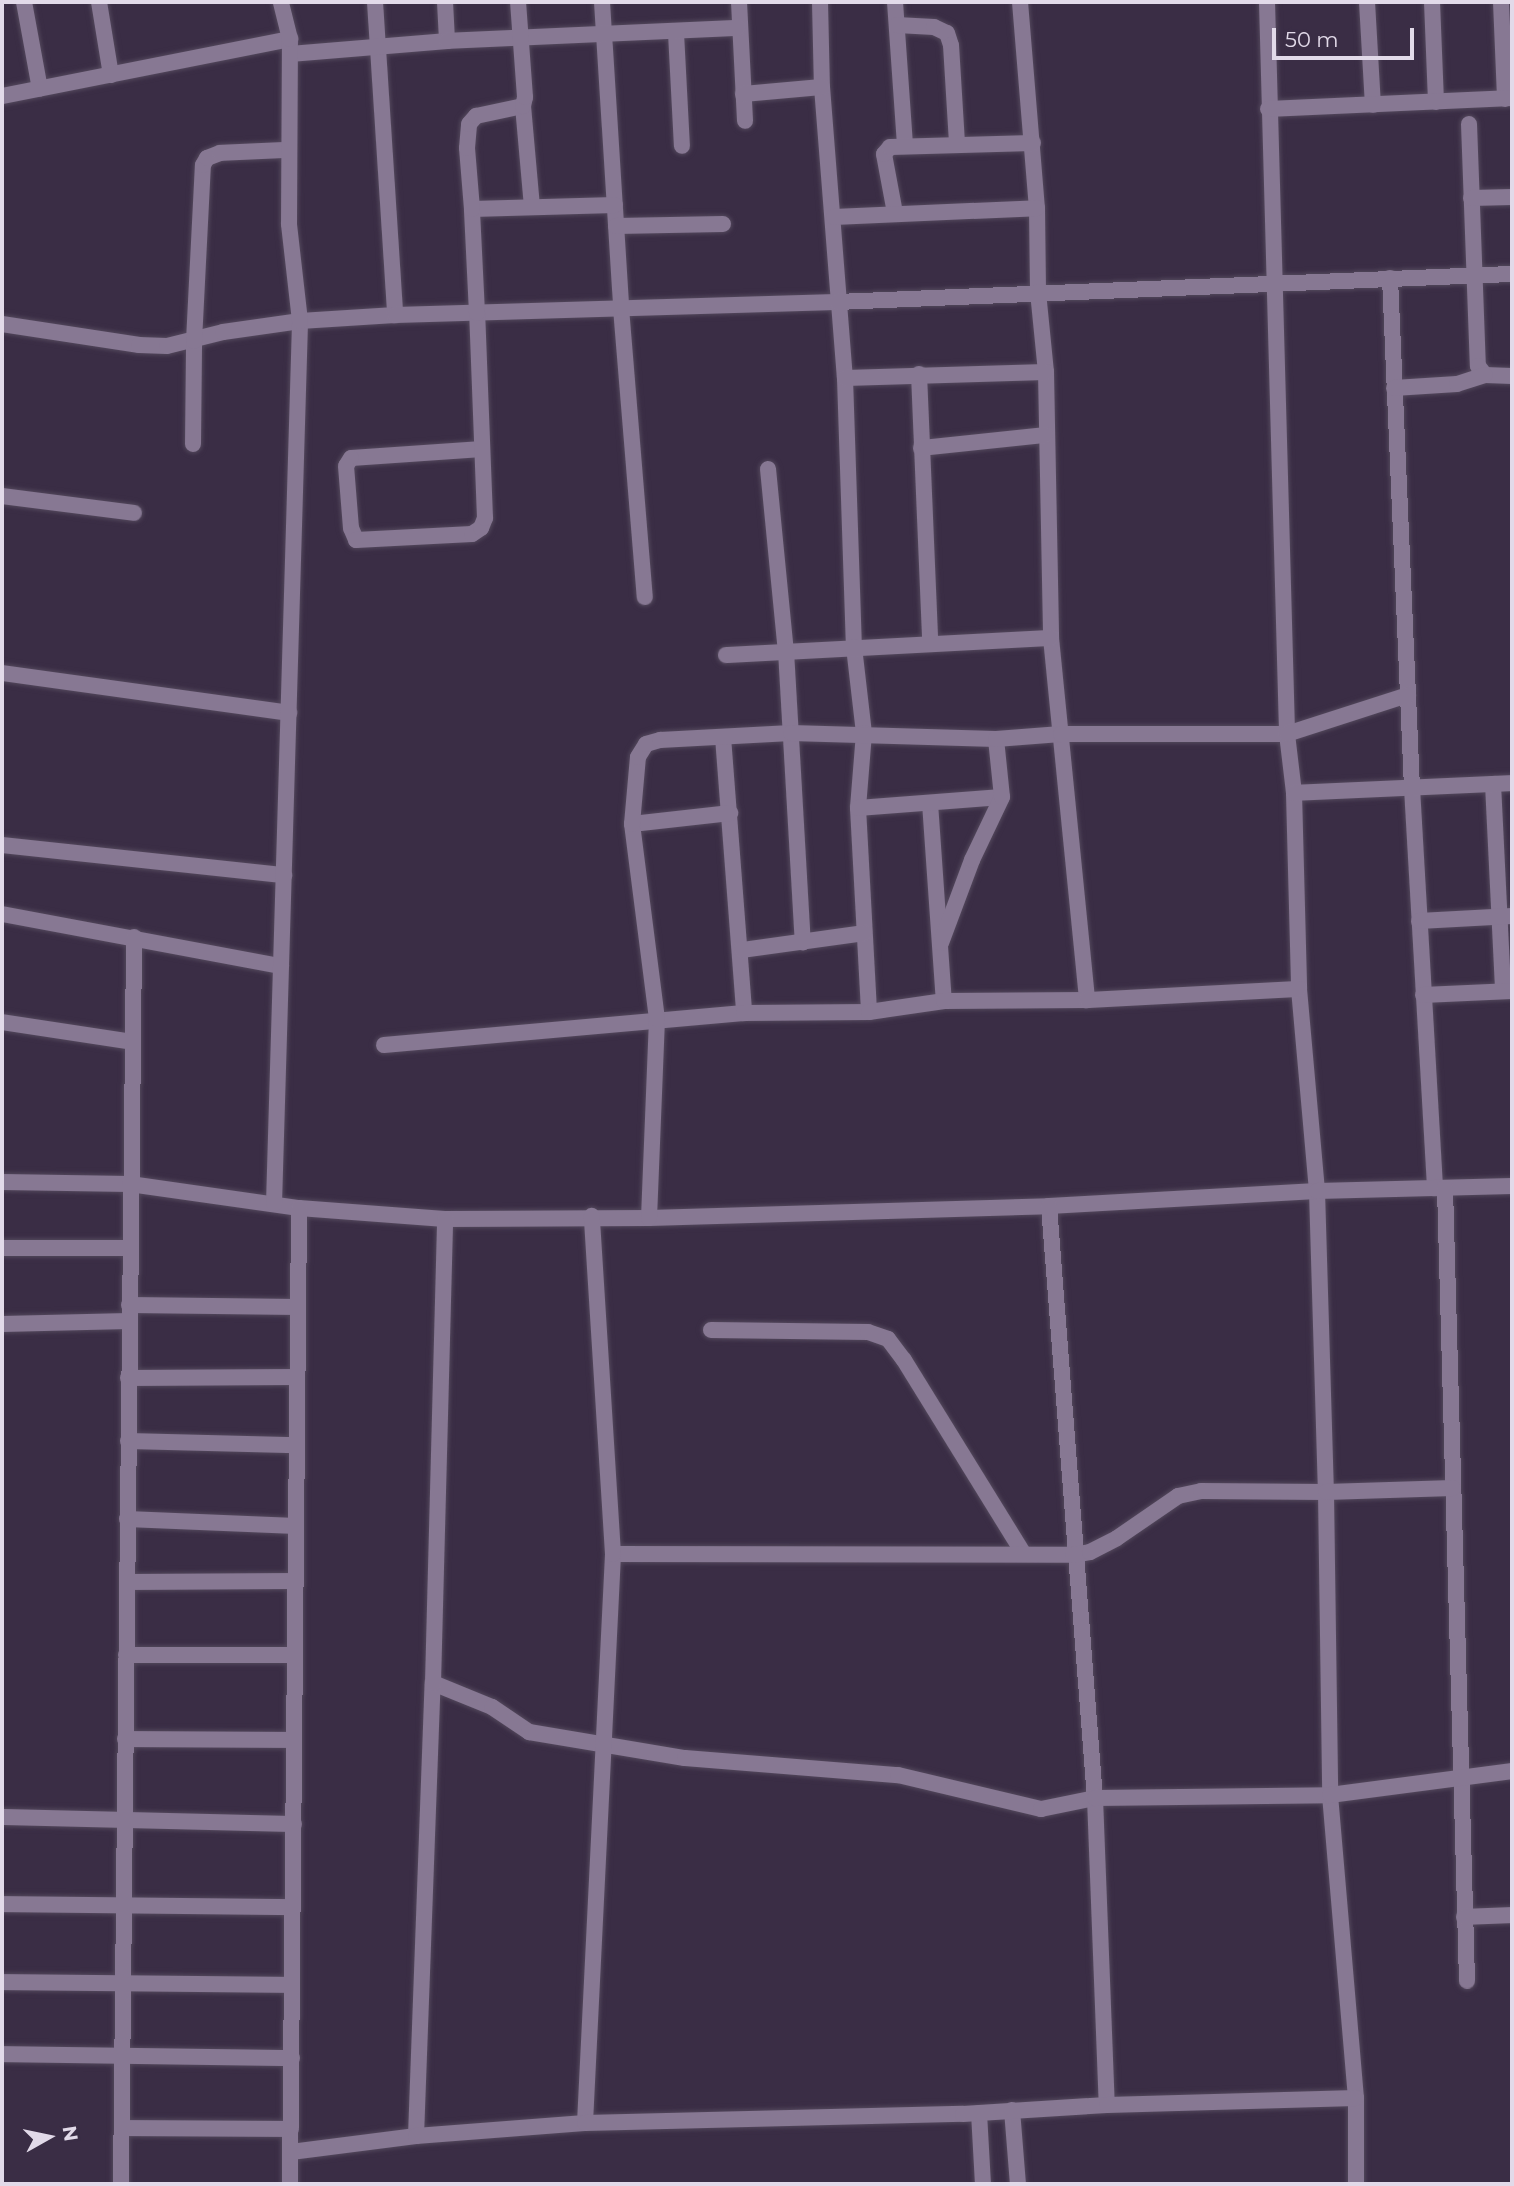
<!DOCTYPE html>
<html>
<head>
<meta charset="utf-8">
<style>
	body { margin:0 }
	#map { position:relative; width:1514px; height:2186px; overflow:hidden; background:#3a2d45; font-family:Montserrat,sans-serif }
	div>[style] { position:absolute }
	.roads { filter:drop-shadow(0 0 2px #53485c) drop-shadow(0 0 2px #53485c) }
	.street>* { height:16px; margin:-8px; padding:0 8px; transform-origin:8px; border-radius:8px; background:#877893 }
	span { translate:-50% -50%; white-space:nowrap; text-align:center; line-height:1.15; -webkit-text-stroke:5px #3a2d45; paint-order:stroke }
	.frame { position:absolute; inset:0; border:4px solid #e2dae9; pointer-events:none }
	.north { position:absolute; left:14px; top:2102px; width:70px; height:70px; -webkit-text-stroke:5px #3a2d45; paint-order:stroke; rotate:81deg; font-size:19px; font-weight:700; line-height:28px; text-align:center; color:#e2dae9 }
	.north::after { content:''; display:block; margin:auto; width:24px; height:32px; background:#e2dae9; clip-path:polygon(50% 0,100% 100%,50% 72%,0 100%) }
	.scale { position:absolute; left:1272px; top:28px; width:142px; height:32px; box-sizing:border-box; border:4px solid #e2dae9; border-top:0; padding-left:9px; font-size:21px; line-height:24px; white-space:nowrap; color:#e2dae9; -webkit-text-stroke:5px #3a2d45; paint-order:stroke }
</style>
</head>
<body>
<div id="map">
	<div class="roads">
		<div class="street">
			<div style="left:24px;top:2px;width:88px;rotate:79.6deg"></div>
			<div style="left:99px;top:2px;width:74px;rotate:80.7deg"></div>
			<div style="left:375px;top:2px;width:314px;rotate:86.3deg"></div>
			<div style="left:445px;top:2px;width:39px;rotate:87deg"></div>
			<div style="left:602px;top:2px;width:307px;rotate:86.4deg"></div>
			<div style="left:621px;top:308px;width:290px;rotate:85.3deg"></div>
			<div style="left:739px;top:2px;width:119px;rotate:87.1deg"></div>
			<div style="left:820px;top:2px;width:85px;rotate:88.7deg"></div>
			<div style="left:822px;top:87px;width:292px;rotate:85.5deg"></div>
			<div style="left:845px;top:378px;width:269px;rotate:88.1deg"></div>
			<div style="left:854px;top:647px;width:87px;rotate:83.4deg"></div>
			<div style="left:864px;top:733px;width:75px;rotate:94.6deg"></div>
			<div style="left:858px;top:808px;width:204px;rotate:86.9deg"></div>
			<div style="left:895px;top:2px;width:143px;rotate:86deg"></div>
			<div style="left:1020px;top:2px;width:207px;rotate:85.3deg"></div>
			<div style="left:1037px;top:208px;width:84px;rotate:89.3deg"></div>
			<div style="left:1038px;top:292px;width:80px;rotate:84.3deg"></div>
			<div style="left:1046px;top:372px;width:266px;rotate:88.9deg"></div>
			<div style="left:1051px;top:638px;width:364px;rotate:84.3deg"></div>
			<div style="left:1267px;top:2px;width:732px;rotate:88.43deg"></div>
			<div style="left:1287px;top:734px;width:59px;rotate:83.2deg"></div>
			<div style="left:1294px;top:793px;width:196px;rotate:88.5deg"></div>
			<div style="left:1299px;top:989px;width:203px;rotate:84.9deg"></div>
			<div style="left:1317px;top:1191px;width:301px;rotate:88.3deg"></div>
			<div style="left:1326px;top:1492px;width:303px;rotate:89.2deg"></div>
			<div style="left:1330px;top:1795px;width:304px;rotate:85.1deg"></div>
			<div style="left:1356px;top:2098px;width:86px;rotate:90deg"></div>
			<div style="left:1367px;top:2px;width:103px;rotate:86.7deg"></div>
			<div style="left:1432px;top:2px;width:100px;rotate:87.7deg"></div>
			<div style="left:1501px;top:2px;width:97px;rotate:87.6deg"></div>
			<div style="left:897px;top:25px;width:37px;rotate:3deg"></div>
			<div style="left:934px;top:27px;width:14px;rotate:25deg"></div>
			<div style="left:947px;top:33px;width:13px;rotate:72deg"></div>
			<div style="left:951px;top:45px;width:99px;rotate:86.5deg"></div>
			<div style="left:676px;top:33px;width:113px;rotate:87deg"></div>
			<div style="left:290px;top:54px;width:158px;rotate:-4.7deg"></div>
			<div style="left:447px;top:41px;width:291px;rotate:-2.6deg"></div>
			<div style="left:743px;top:94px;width:79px;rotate:-5.1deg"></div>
			<div style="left:2px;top:96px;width:294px;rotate:-11.2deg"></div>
			<div style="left:523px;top:106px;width:101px;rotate:84.9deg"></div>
			<div style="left:1268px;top:109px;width:244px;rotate:-2.6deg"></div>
			<div style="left:1469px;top:124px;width:242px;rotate:87.9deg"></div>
			<div style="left:1478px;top:366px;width:11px;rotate:52deg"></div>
			<div style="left:1485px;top:375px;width:27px;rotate:2deg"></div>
			<div style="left:1471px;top:198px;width:41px;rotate:-1.4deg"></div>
			<div style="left:472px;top:209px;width:143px;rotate:-1.6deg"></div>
			<div style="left:895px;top:213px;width:60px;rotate:-100.6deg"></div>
			<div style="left:884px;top:154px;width:9px;rotate:-49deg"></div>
			<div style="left:890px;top:147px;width:143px;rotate:-1.6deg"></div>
			<div style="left:834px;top:217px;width:203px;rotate:-2.5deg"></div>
			<div style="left:616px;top:226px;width:107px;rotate:-1.1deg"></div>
			<div style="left:1390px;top:278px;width:510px;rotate:87.53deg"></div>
			<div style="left:1412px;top:788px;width:401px;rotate:86.7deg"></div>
			<div style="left:2px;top:324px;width:139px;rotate:8.7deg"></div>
			<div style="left:139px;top:345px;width:28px;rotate:2deg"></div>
			<div style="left:167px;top:346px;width:58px;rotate:-14deg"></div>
			<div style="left:223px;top:332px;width:78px;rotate:-8.1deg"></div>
			<div style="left:300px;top:321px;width:95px;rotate:-3.6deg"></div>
			<div style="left:395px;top:315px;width:442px;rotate:-1.7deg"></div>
			<div style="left:837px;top:302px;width:676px;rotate:-2.38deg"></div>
			<div style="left:919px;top:374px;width:268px;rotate:87.6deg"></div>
			<div style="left:845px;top:378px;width:201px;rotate:-1.7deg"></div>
			<div style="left:1394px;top:388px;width:63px;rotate:-3.6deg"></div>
			<div style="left:1457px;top:384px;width:29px;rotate:-18deg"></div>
			<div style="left:193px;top:444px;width:103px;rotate:-89.4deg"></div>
			<div style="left:194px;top:341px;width:176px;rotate:-87.1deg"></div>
			<div style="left:203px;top:165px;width:8px;rotate:-60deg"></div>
			<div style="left:207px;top:158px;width:14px;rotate:-21deg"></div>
			<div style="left:220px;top:153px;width:67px;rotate:-2.6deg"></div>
			<div style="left:921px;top:448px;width:125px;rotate:-6deg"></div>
			<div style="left:482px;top:449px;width:131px;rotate:176.1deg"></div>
			<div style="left:351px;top:458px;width:9px;rotate:122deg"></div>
			<div style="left:346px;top:466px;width:62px;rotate:85.4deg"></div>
			<div style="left:351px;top:528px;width:13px;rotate:67deg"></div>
			<div style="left:356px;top:540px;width:116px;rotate:-3deg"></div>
			<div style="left:472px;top:534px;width:11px;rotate:-34deg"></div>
			<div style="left:481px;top:528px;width:11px;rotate:-68deg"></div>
			<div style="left:485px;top:518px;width:205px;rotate:-92.2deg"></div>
			<div style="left:477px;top:313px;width:104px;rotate:-92.8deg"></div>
			<div style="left:472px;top:209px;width:61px;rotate:-94.7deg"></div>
			<div style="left:467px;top:148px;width:24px;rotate:-85deg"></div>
			<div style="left:469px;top:124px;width:11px;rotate:-49deg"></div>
			<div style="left:476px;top:116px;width:48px;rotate:-12deg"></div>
			<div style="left:523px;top:106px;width:9px;rotate:-77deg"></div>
			<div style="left:525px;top:97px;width:95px;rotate:-94.2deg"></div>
			<div style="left:768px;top:469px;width:183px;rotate:84.4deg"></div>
			<div style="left:786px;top:651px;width:292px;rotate:86.7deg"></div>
			<div style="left:2px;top:496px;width:133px;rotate:7.3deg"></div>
			<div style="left:726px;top:655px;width:325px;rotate:-3deg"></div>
			<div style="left:2px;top:673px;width:290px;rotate:7.9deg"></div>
			<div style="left:723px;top:737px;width:277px;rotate:85.6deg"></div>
			<div style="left:1493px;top:784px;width:207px;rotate:87.2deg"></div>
			<div style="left:1294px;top:793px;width:218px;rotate:-2.6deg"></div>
			<div style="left:930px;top:803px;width:198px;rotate:86deg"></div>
			<div style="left:858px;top:808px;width:144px;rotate:-4.4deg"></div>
			<div style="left:632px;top:824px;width:99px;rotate:-6.4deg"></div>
			<div style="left:2px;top:845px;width:284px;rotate:6.1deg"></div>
			<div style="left:2px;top:914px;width:284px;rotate:10.6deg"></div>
			<div style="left:1419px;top:921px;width:93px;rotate:-3.1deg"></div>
			<div style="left:941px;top:943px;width:89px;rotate:-69.5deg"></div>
			<div style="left:972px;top:860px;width:70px;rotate:-64.5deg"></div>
			<div style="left:1002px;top:797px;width:58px;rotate:-95.9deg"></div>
			<div style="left:742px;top:950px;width:123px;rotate:-7.9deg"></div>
			<div style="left:1423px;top:995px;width:89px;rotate:-2.6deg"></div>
			<div style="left:2px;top:1022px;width:132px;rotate:8.7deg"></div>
			<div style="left:384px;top:1045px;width:361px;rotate:-5.1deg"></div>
			<div style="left:744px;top:1013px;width:125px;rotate:-0.5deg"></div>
			<div style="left:869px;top:1012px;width:76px;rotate:-8.3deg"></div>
			<div style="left:944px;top:1001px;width:143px;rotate:-0.4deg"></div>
			<div style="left:1087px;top:1000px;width:212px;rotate:-3deg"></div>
			<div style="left:2px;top:1182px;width:128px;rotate:0.9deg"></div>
			<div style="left:130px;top:1184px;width:171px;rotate:8.1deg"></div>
			<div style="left:299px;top:1208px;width:146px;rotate:4.3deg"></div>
			<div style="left:445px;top:1219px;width:204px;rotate:-0.3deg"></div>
			<div style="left:649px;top:1218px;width:400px;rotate:-1.7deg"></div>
			<div style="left:1049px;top:1206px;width:268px;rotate:-3.2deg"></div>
			<div style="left:1317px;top:1191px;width:195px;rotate:-1.5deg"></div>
			<div style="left:1445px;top:1188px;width:793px;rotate:88.41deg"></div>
			<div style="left:274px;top:1204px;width:883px;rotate:-88.31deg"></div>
			<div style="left:300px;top:321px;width:98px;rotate:-96.5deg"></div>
			<div style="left:289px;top:224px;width:185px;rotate:-89.7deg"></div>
			<div style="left:290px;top:39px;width:38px;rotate:-104deg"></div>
			<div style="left:1049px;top:1206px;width:594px;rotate:85.56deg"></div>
			<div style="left:1095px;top:1798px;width:307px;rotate:87.8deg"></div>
			<div style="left:649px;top:1218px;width:199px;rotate:-87.7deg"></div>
			<div style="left:657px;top:1019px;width:197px;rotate:-97.3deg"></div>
			<div style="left:632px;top:824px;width:67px;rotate:-84.9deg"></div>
			<div style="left:638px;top:757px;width:15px;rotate:-58deg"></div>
			<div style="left:646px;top:744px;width:15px;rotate:-16deg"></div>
			<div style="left:660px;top:740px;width:131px;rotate:-3.1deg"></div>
			<div style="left:791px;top:733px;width:205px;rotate:1.7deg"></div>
			<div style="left:996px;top:739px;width:65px;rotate:-4.4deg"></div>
			<div style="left:1061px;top:734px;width:226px"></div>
			<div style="left:1287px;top:734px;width:127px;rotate:-17.9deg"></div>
			<div style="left:2px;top:1248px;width:128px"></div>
			<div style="left:129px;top:1305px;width:169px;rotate:0.7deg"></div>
			<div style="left:2px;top:1324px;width:127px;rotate:-1.4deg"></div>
			<div style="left:711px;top:1330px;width:157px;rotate:0.7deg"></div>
			<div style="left:868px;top:1332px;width:21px;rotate:19deg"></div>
			<div style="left:888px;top:1339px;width:26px;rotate:53deg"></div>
			<div style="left:904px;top:1360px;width:227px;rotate:58.3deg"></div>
			<div style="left:128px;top:1378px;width:169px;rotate:-0.3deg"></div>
			<div style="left:128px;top:1441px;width:169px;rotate:1.4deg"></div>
			<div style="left:127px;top:1519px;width:169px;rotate:2.4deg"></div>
			<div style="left:613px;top:1554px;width:460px;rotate:0.1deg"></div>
			<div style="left:1073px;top:1555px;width:17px;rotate:-10deg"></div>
			<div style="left:1090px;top:1552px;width:30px;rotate:-27deg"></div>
			<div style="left:1117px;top:1538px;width:74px;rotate:-34.5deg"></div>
			<div style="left:1178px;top:1496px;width:24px;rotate:-12deg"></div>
			<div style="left:1201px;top:1491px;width:125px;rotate:0.5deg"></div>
			<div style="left:1326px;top:1492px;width:127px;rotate:-1.8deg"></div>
			<div style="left:127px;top:1582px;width:169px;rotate:-0.3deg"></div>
			<div style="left:126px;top:1655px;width:169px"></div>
			<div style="left:433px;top:1683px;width:64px;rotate:22.1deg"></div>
			<div style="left:492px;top:1707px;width:45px;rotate:34deg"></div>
			<div style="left:529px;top:1732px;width:158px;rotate:9.5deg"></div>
			<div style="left:685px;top:1758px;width:214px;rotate:4.6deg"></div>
			<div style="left:898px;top:1775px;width:147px;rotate:13.4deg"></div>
			<div style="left:1041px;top:1809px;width:55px;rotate:-11.5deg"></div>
			<div style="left:1095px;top:1798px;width:235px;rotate:-0.7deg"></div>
			<div style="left:1330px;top:1795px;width:184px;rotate:-7.5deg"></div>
			<div style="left:125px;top:1739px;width:169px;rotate:0.3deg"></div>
			<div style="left:2px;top:1817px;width:292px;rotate:1.4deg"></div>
			<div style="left:2px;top:1904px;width:291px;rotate:0.6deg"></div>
			<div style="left:1464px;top:1917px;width:48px;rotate:-2.4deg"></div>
			<div style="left:2px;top:1982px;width:290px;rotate:0.6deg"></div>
			<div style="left:2px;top:2054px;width:290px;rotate:0.8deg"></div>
			<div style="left:1012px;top:2110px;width:74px;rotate:85.4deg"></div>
			<div style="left:979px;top:2113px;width:71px;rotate:86.8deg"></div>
			<div style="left:585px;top:2123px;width:570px;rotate:-87.18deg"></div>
			<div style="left:613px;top:1554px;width:339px;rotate:-93.6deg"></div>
			<div style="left:122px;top:2128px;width:169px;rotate:0.3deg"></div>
			<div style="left:416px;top:2136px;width:453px;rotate:-87.9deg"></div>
			<div style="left:433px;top:1683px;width:464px;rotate:-88.5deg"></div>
			<div style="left:291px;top:2152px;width:126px;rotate:-7.3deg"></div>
			<div style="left:416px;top:2136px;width:169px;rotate:-4.4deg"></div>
			<div style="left:585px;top:2123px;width:378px;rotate:-1.4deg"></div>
			<div style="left:963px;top:2114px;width:144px;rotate:-3.6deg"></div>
			<div style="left:1107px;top:2105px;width:249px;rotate:-1.6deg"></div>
			<div style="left:121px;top:2184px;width:1247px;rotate:-89.4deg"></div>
			<div style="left:290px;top:2184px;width:976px;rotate:-89.47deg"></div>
		</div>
	</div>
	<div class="frame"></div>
	<div class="north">N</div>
	<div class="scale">50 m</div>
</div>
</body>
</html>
